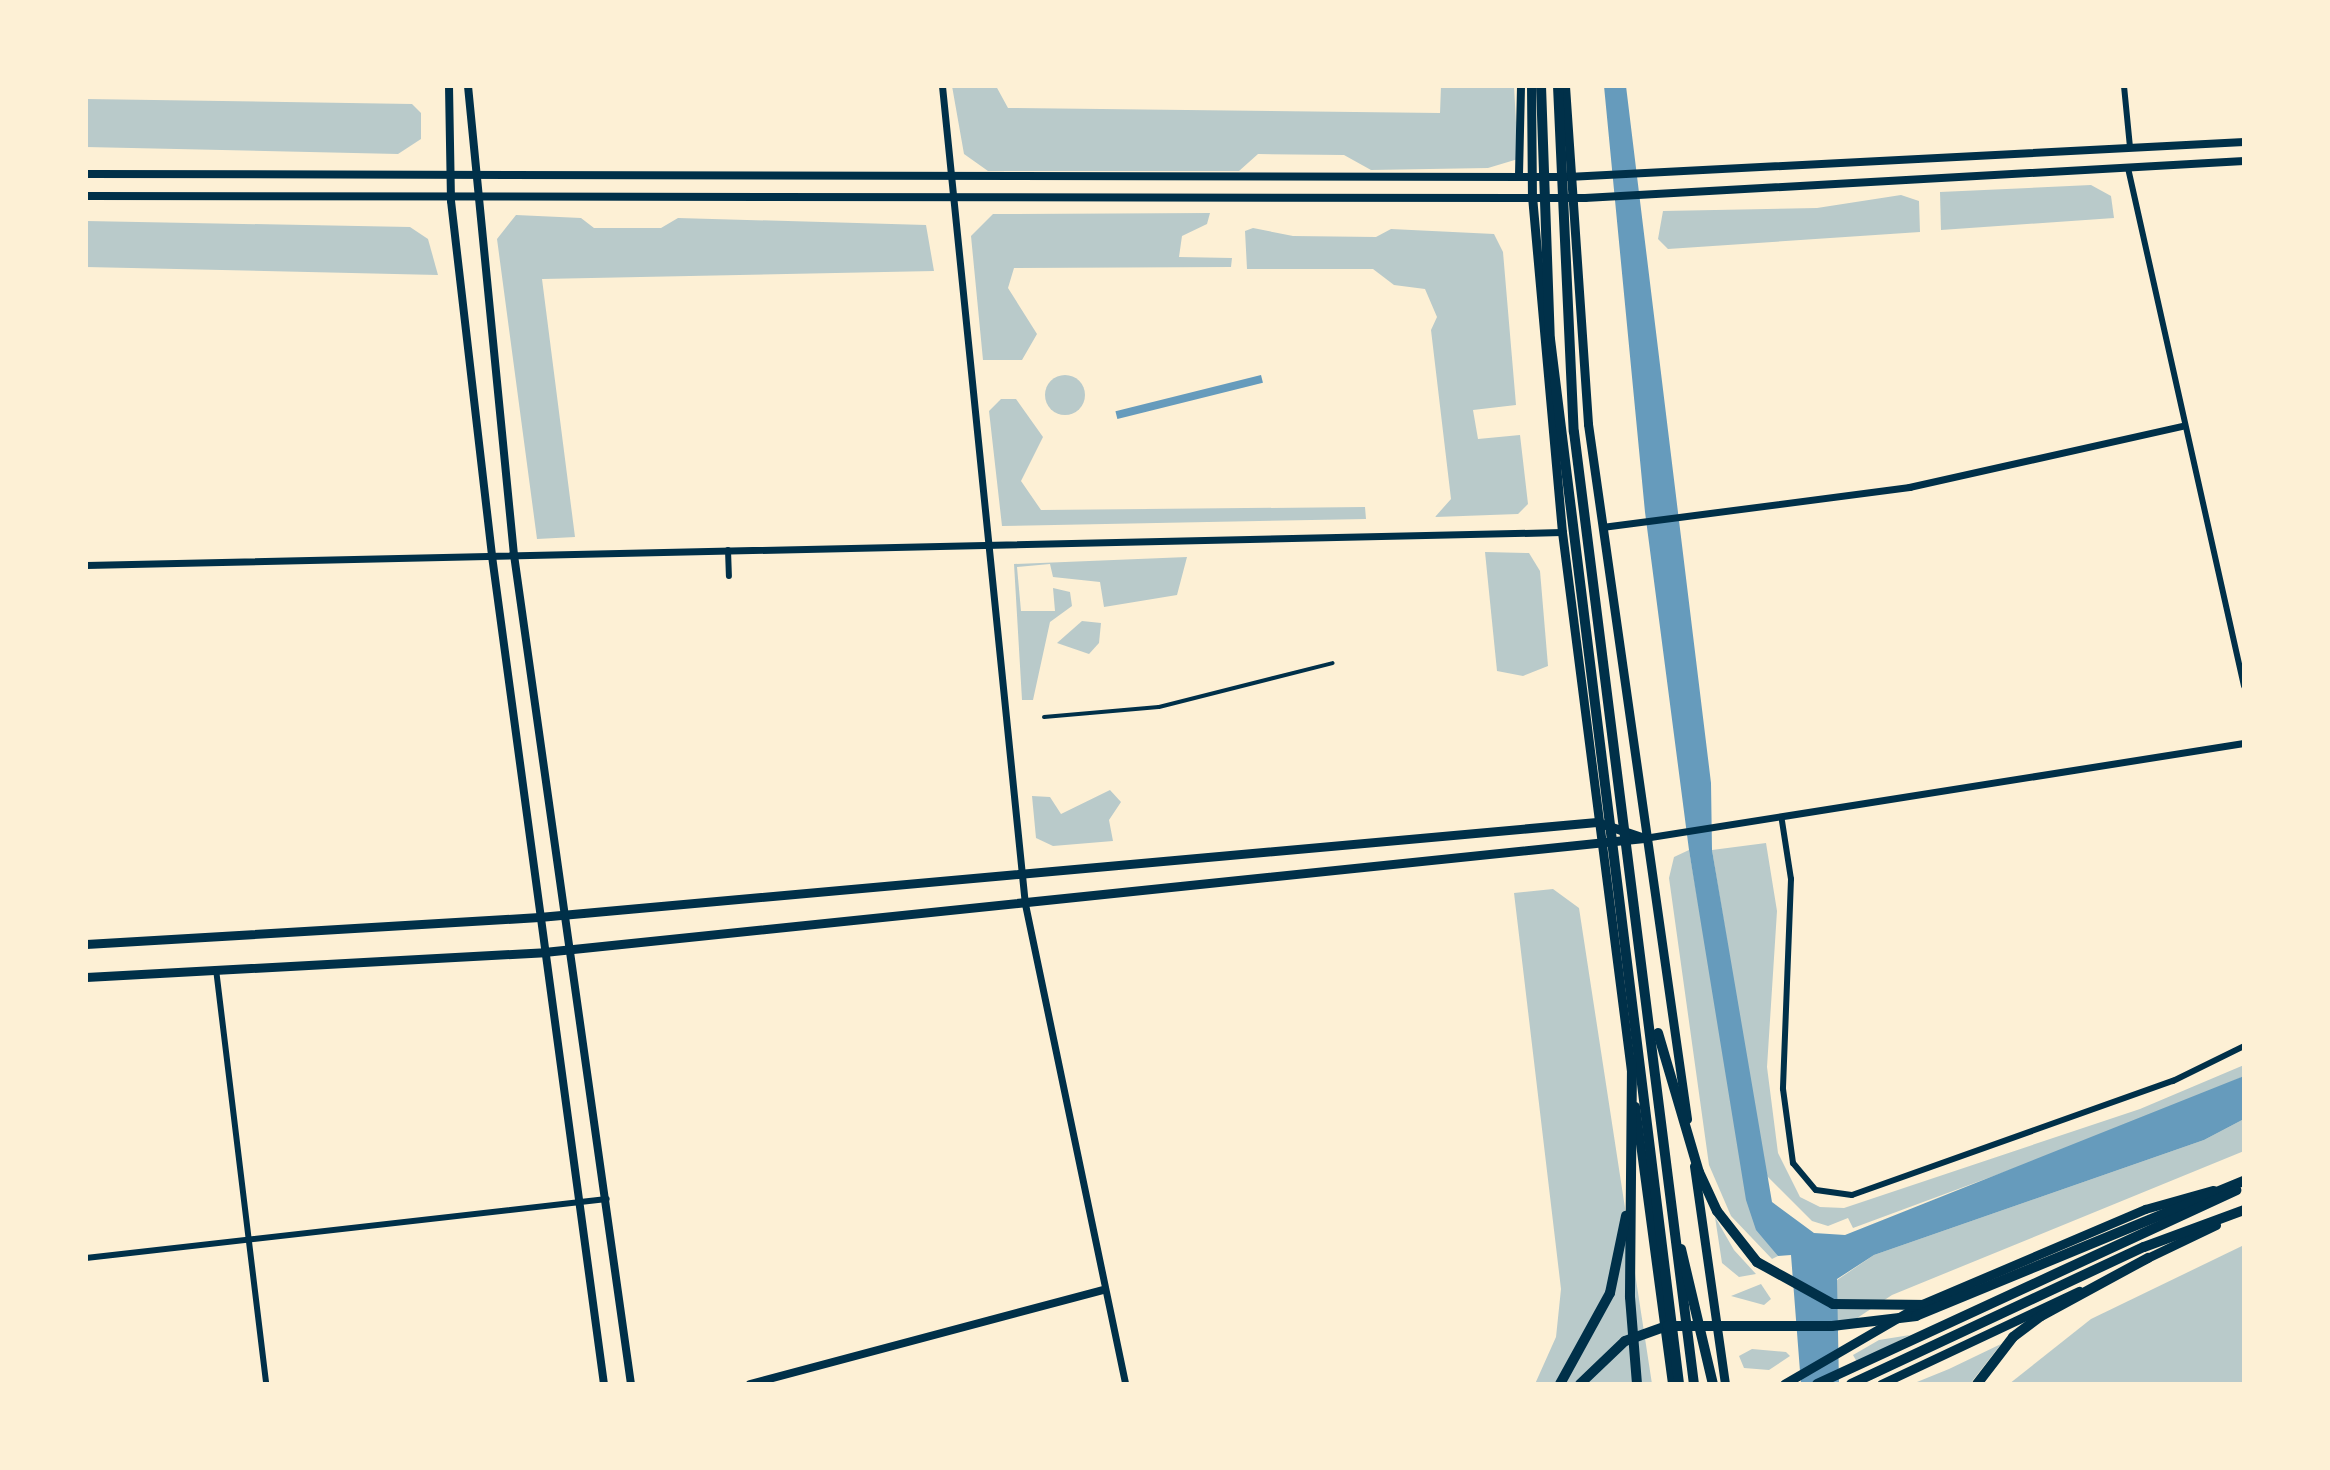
<!DOCTYPE html>
<html>
<head>
<meta charset="utf-8">
<style>
	body { margin:0 }
	#map { position:relative; width:2330px; height:1470px; overflow:hidden; background:#fdf0d5; font-family:"Playfair Display",serif }
	div>[style] { position:absolute }
	.green>* { inset:0; background:#b9caca }
	.round { border-radius:50% }
	.water>* { inset:0; background:#669bbc; transform-origin:0 0 }
	.pedestrian>* { height:4px; margin:-2px; padding:0 2px; transform-origin:2px; border-radius:2px; background:#003049 }
	.minor>* { height:6px; margin:-3px; padding:0 3px; transform-origin:3px; border-radius:3px; background:#003049 }
	.tertiary>* { height:7px; margin:-3.5px; padding:0 3.5px; transform-origin:3.5px; border-radius:3.5px; background:#003049 }
	.secondary>* { height:8px; margin:-4px; padding:0 4px; transform-origin:4px; border-radius:4px; background:#003049 }
	.primary>* { height:9px; margin:-4.5px; padding:0 4.5px; transform-origin:4.5px; border-radius:4.5px; background:#003049 }
	.trunk>* { height:10px; margin:-5px; padding:0 5px; transform-origin:5px; border-radius:5px; background:#003049 }
	span { translate:-50% -50%; white-space:nowrap; text-align:center; line-height:1.15; -webkit-text-stroke:7px #fdf0d5; paint-order:stroke }
	.frame { position:absolute; inset:0; border:88px solid #fdf0d5; pointer-events:none }
</style>
</head>
<body>
<div id="map">
	<div class="green">
		<div style="clip-path:polygon(952px 86px,996px 86px,1008px 108px,1440px 113px,1441px 86px,1514px 86px,1518px 159px,1488px 168px,1371px 170px,1344px 155px,1258px 154px,1239px 171px,988px 171px,964px 154px)"></div>
		<div style="clip-path:polygon(86px 99px,412px 104px,421px 113px,421px 139px,398px 154px,86px 147px)"></div>
		<div style="clip-path:polygon(2091px 185px,2111px 196px,2114px 218px,1941px 230px,1940px 192px)"></div>
		<div style="clip-path:polygon(1901px 195px,1919px 201px,1920px 232px,1668px 249px,1658px 239px,1663px 211px,1817px 208px)"></div>
		<div style="clip-path:polygon(1210px 213px,1207px 224px,1182px 236px,1179px 257px,1232px 258px,1231px 267px,1014px 268px,1008px 288px,1037px 334px,1022px 360px,983px 360px,971px 236px,993px 214px)"></div>
		<div style="clip-path:polygon(516px 215px,581px 218px,594px 228px,661px 228px,678px 218px,926px 225px,934px 271px,542px 279px,575px 537px,537px 539px,497px 239px)"></div>
		<div style="clip-path:polygon(86px 221px,410px 227px,428px 239px,438px 275px,86px 267px)"></div>
		<div style="clip-path:polygon(1253px 228px,1293px 236px,1376px 237px,1391px 229px,1494px 234px,1503px 252px,1516px 405px,1473px 410px,1478px 439px,1520px 435px,1528px 504px,1518px 514px,1435px 517px,1451px 499px,1431px 330px,1437px 317px,1425px 289px,1394px 285px,1373px 269px,1247px 269px,1245px 231px)"></div>
		<div class="round" style="left:1045px;top:375px;width:40px;height:40px"></div>
		<div style="clip-path:polygon(1001px 399px,1016px 399px,1043px 437px,1021px 481px,1041px 510px,1365px 507px,1366px 519px,1002px 526px,989px 411px)"></div>
		<div style="clip-path:polygon(1485px 552px,1529px 553px,1540px 571px,1548px 666px,1523px 676px,1497px 671px)"></div>
		<div style="clip-path:polygon(1187px 557px,1177px 595px,1104px 607px,1100px 582px,1053px 577px,1050px 564px,1017px 567px,1021px 611px,1055px 611px,1053px 588px,1070px 592px,1072px 606px,1050px 622px,1033px 700px,1022px 700px,1014px 564px)"></div>
		<div style="clip-path:polygon(1082px 621px,1101px 623px,1099px 643px,1089px 654px,1057px 643px)"></div>
		<div style="clip-path:polygon(1110px 790px,1121px 802px,1109px 820px,1113px 841px,1053px 846px,1036px 838px,1032px 796px,1050px 797px,1061px 814px)"></div>
		<div style="clip-path:polygon(1766px 843px,1777px 911px,1767px 1067px,1778px 1153px,1800px 1197px,1820px 1207px,1844px 1208px,2140px 1109px,2244px 1065px,2244px 1076px,2166px 1112px,1853px 1228px,1848px 1218px,1828px 1226px,1812px 1221px,1765px 1174px,1712px 850px)"></div>
		<div style="clip-path:polygon(1689px 850px,1753px 1217px,1778px 1256px,1772px 1259px,1731px 1216px,1709px 1165px,1669px 878px,1674px 857px)"></div>
		<div style="clip-path:polygon(1553px 889px,1579px 908px,1652px 1384px,1535px 1384px,1556px 1337px,1561px 1289px,1514px 893px)"></div>
		<div style="clip-path:polygon(2244px 1119px,2244px 1151px,1892px 1295px,1836px 1332px,1837px 1280px,1874px 1255px,2204px 1140px)"></div>
		<div style="clip-path:polygon(1715px 1217px,1734px 1250px,1756px 1274px,1739px 1277px,1722px 1263px)"></div>
		<div style="clip-path:polygon(2244px 1245px,2244px 1384px,2009px 1384px,2091px 1319px)"></div>
		<div style="clip-path:polygon(1761px 1284px,1771px 1299px,1764px 1305px,1731px 1296px)"></div>
		<div style="clip-path:polygon(1910px 1335px,1857px 1362px,1853px 1355px,1879px 1340px)"></div>
		<div style="clip-path:polygon(2001px 1344px,1970px 1384px,1912px 1384px,1949px 1369px)"></div>
		<div style="clip-path:polygon(1752px 1349px,1786px 1352px,1790px 1356px,1769px 1370px,1744px 1368px,1739px 1356px)"></div>
	</div>
	<div class="water">
		<div style="clip-path:polygon(1604px 86px,1626px 86px,1711px 783px,1712px 850px,1772px 1202px,1814px 1233px,1845px 1235px,2244px 1076px,2244px 1119px,2204px 1140px,1874px 1255px,1837px 1279px,1839px 1384px,1801px 1384px,1791px 1255px,1778px 1256px,1756px 1230px,1746px 1200px,1689px 850px,1645px 512px)"></div>
		<div style="left:1261px;top:375px;width:8px;height:150px;rotate:76deg"></div>
	</div>
	<div class="pedestrian">
		<div style="left:1044px;top:717px;width:115px;rotate:-5deg"></div>
		<div style="left:1159px;top:707px;width:179px;rotate:-14.2deg"></div>
	</div>
	<div class="minor">
		<div style="left:2124px;top:86px;width:61px;rotate:84.4deg"></div>
		<div style="left:2128px;top:168px;width:531px;rotate:77.38deg"></div>
		<div style="left:728px;top:550px;width:26px;rotate:88deg"></div>
		<div style="left:1782px;top:821px;width:59px;rotate:81.2deg"></div>
		<div style="left:1791px;top:879px;width:210px;rotate:92.2deg"></div>
		<div style="left:1783px;top:1089px;width:75px;rotate:82.3deg"></div>
		<div style="left:1793px;top:1163px;width:35px;rotate:50deg"></div>
		<div style="left:1816px;top:1190px;width:36px;rotate:8deg"></div>
		<div style="left:1852px;top:1195px;width:341px;rotate:-19.6deg"></div>
		<div style="left:2173px;top:1081px;width:79px;rotate:-26.2deg"></div>
		<div style="left:216px;top:969px;width:418px;rotate:83.1deg"></div>
		<div style="left:86px;top:1258px;width:524px;rotate:-6.46deg"></div>
	</div>
	<div class="tertiary">
		<div style="left:942px;top:86px;width:822px;rotate:84.21deg"></div>
		<div style="left:1025px;top:904px;width:490px;rotate:78.2deg"></div>
		<div style="left:1602px;top:527px;width:310px;rotate:-7.4deg"></div>
		<div style="left:1909px;top:487px;width:280px;rotate:-12.6deg"></div>
		<div style="left:86px;top:565px;width:1476px;rotate:-1.28deg"></div>
		<div style="left:1644px;top:838px;width:607px;rotate:-9deg"></div>
	</div>
	<div class="secondary">
		<div style="left:449px;top:86px;width:115px;rotate:89deg"></div>
		<div style="left:451px;top:201px;width:357px;rotate:83.4deg"></div>
		<div style="left:492px;top:556px;width:836px;rotate:82.3deg"></div>
		<div style="left:468px;top:86px;width:471px;rotate:84.4deg"></div>
		<div style="left:514px;top:555px;width:837px;rotate:81.97deg"></div>
		<div style="left:86px;top:174px;width:1482px;rotate:0.12deg"></div>
		<div style="left:1568px;top:177px;width:677px;rotate:-2.96deg"></div>
		<div style="left:1519px;top:175px;width:89px;rotate:-88.7deg"></div>
		<div style="left:86px;top:196px;width:1499px;rotate:0.08deg"></div>
		<div style="left:1585px;top:198px;width:660px;rotate:-3.21deg"></div>
		<div style="left:750px;top:1384px;width:365px;rotate:-14.9deg"></div>
	</div>
	<div class="primary">
		<div style="left:1531px;top:86px;width:110px;rotate:89.5deg"></div>
		<div style="left:1532px;top:196px;width:337px;rotate:84.9deg"></div>
		<div style="left:1562px;top:532px;width:543px;rotate:82.7deg"></div>
		<div style="left:1565px;top:86px;width:339px;rotate:86.1deg"></div>
		<div style="left:1588px;top:424px;width:702px;rotate:81.89deg"></div>
		<div style="left:86px;top:944px;width:454px;rotate:-3.4deg"></div>
		<div style="left:539px;top:917px;width:1062px;rotate:-5.13deg"></div>
		<div style="left:1597px;top:822px;width:50px;rotate:18.8deg"></div>
		<div style="left:86px;top:977px;width:459px;rotate:-3.1deg"></div>
		<div style="left:544px;top:952px;width:1106px;rotate:-5.92deg"></div>
		<div style="left:1635px;top:1106px;width:280px;rotate:82.4deg"></div>
		<div style="left:1694px;top:1166px;width:220px;rotate:81.9deg"></div>
		<div style="left:2143px;top:1260px;width:81px;rotate:-25.6deg"></div>
		<div style="left:1784px;top:1384px;width:157px;rotate:-30.2deg"></div>
		<div style="left:1920px;top:1305px;width:245px;rotate:-23.1deg"></div>
		<div style="left:2145px;top:1209px;width:71px;rotate:-15.6deg"></div>
		<div style="left:1881px;top:1384px;width:219px;rotate:-25.2deg"></div>
	</div>
	<div class="trunk">
		<div style="left:1541px;top:86px;width:253px;rotate:88deg"></div>
		<div style="left:1550px;top:339px;width:1053px;rotate:82.96deg"></div>
		<div style="left:1558px;top:86px;width:346px;rotate:87.4deg"></div>
		<div style="left:1574px;top:432px;width:960px;rotate:82.82deg"></div>
		<div style="left:1658px;top:1033px;width:145px;rotate:73.6deg"></div>
		<div style="left:1699px;top:1172px;width:43px;rotate:65.2deg"></div>
		<div style="left:1717px;top:1211px;width:65px;rotate:51.9deg"></div>
		<div style="left:1757px;top:1262px;width:87px;rotate:28.9deg"></div>
		<div style="left:1833px;top:1304px;width:98px;rotate:0.6deg"></div>
		<div style="left:1632px;top:1063px;width:234px;rotate:90.5deg"></div>
		<div style="left:1630px;top:1297px;width:87px;rotate:85.4deg"></div>
		<div style="left:1681px;top:1249px;width:139px;rotate:76.7deg"></div>
		<div style="left:1560px;top:1384px;width:104px;rotate:-61.2deg"></div>
		<div style="left:1610px;top:1293px;width:79px;rotate:-78.3deg"></div>
		<div style="left:1580px;top:1384px;width:62px;rotate:-43.7deg"></div>
		<div style="left:1625px;top:1341px;width:45px;rotate:-19.7deg"></div>
		<div style="left:1667px;top:1326px;width:165px"></div>
		<div style="left:1832px;top:1326px;width:85px;rotate:-6.8deg"></div>
		<div style="left:1916px;top:1316px;width:355px;rotate:-22.4deg"></div>
		<div style="left:1817px;top:1384px;width:462px;rotate:-24.8deg"></div>
		<div style="left:1851px;top:1384px;width:323px;rotate:-25.1deg"></div>
		<div style="left:2144px;top:1247px;width:107px;rotate:-20.3deg"></div>
		<div style="left:1977px;top:1384px;width:59px;rotate:-52.5deg"></div>
		<div style="left:2013px;top:1337px;width:35px;rotate:-37deg"></div>
		<div style="left:2041px;top:1316px;width:122px;rotate:-28.5deg"></div>
	</div>
	<div class="frame"></div>
</div>
</body>
</html>
